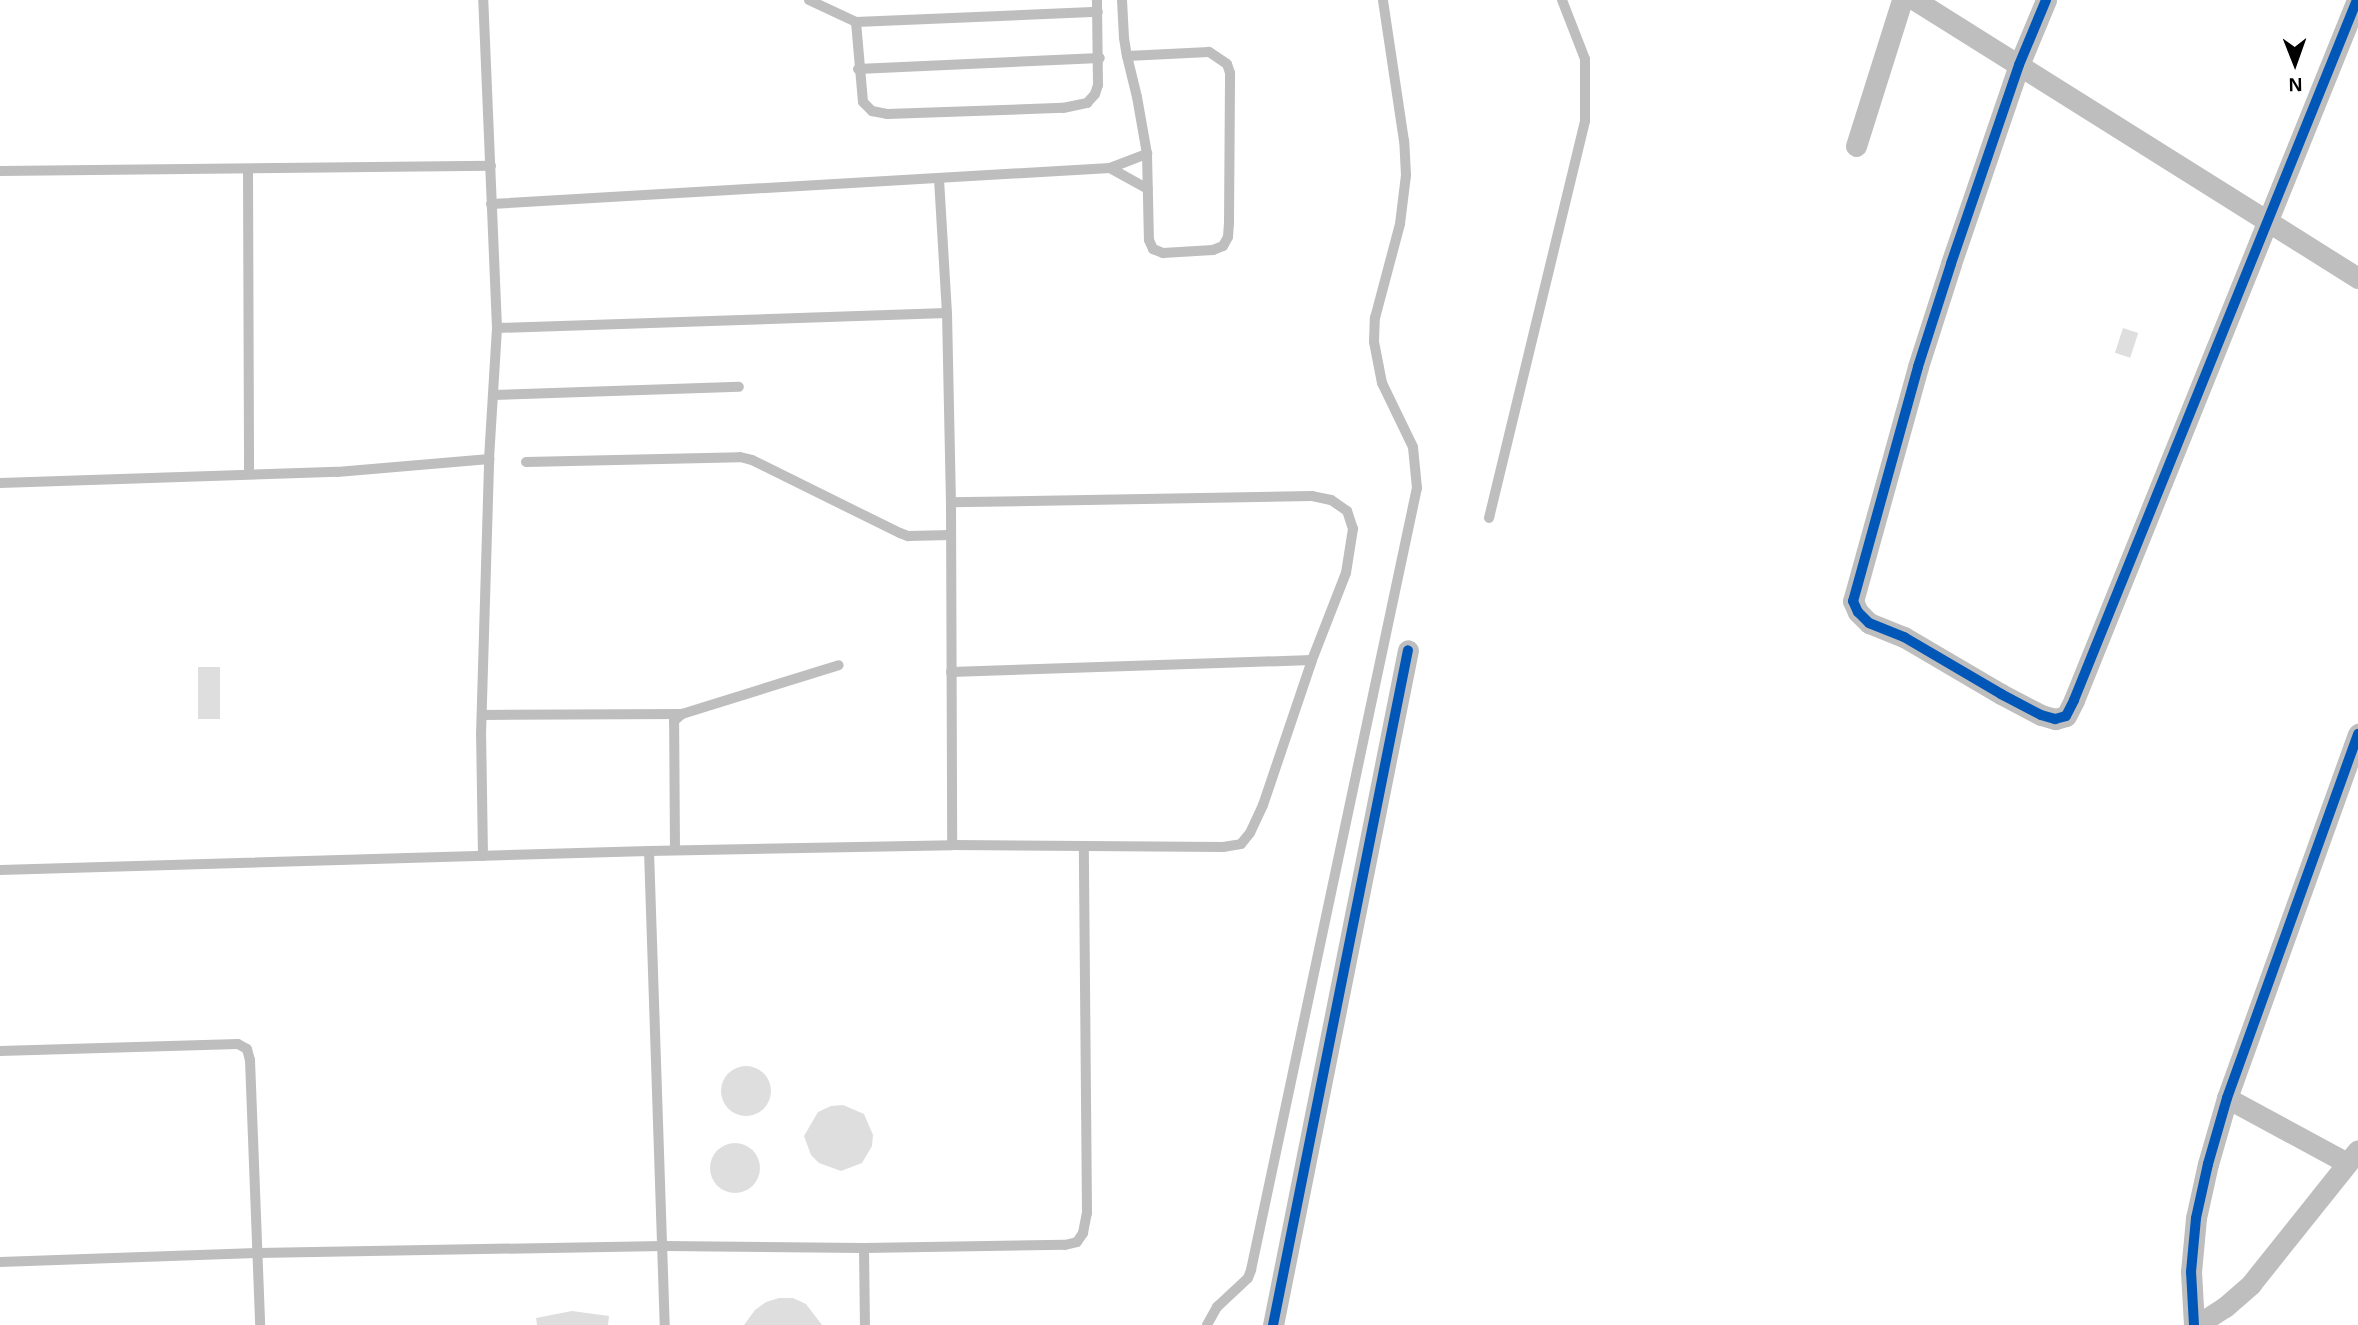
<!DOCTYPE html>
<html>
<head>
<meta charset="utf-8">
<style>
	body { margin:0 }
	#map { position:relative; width:2358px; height:1325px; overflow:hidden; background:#fff; font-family:Helvetica,sans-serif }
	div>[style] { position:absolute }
	.building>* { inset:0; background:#dedede; transform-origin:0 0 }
	.round { border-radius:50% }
	.service>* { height:10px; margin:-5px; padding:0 5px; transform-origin:5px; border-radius:5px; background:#bebebe }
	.minor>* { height:21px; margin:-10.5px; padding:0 10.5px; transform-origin:10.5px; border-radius:10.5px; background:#bebebe }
	.cycleway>* { height:10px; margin:-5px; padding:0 5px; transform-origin:5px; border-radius:5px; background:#0057b8 }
	span { translate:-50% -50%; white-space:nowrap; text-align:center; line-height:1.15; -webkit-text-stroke:5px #fff; paint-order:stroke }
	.north { position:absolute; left:2260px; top:28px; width:70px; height:70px; -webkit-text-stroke:5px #fff; paint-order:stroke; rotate:179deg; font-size:19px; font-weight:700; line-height:28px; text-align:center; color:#000 }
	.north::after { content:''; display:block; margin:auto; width:24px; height:32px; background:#000; clip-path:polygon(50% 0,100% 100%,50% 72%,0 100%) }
</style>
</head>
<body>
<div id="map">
	<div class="building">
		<div style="left:2123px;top:328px;width:16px;height:26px;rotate:18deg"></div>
		<div style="left:198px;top:667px;width:22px;height:52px"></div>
		<div class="round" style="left:721px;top:1066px;width:50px;height:50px"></div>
		<div style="clip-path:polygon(843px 1105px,864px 1114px,873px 1135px,872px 1146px,862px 1163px,841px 1171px,819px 1163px,811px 1155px,804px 1136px,818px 1112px,831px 1106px)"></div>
		<div class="round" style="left:710px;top:1143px;width:50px;height:50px"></div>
		<div style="clip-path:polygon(779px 1298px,793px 1298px,806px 1304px,822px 1325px,744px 1325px,755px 1310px,766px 1302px)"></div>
		<div style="clip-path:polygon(572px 1311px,609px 1316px,608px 1325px,537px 1325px,536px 1318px)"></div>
	</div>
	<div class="service">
		<div style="left:809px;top:0;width:52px;rotate:25.1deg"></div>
		<div style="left:856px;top:22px;width:80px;rotate:85deg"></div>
		<div style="left:863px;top:102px;width:13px;rotate:45deg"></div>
		<div style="left:872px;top:111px;width:15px;rotate:11deg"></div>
		<div style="left:887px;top:114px;width:176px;rotate:-2deg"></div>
		<div style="left:1063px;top:108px;width:25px;rotate:-12deg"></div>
		<div style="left:1087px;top:103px;width:12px;rotate:-48deg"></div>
		<div style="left:1095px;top:94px;width:9px;rotate:-72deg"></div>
		<div style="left:1098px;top:85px;width:85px;rotate:-90.7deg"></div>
		<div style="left:1122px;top:0;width:38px;rotate:87deg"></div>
		<div style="left:1124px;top:38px;width:18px;rotate:81deg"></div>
		<div style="left:1127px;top:56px;width:42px;rotate:76.3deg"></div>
		<div style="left:1137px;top:97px;width:58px;rotate:80deg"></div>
		<div style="left:1147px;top:154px;width:86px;rotate:88.7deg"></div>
		<div style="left:1149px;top:240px;width:10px;rotate:66deg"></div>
		<div style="left:1153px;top:249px;width:11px;rotate:22deg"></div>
		<div style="left:1163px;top:253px;width:50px;rotate:-3.4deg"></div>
		<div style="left:1213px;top:250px;width:11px;rotate:-22deg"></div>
		<div style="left:1223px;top:246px;width:10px;rotate:-61deg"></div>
		<div style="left:1228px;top:237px;width:14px;rotate:-86deg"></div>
		<div style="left:1229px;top:223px;width:150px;rotate:-89.6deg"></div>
		<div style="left:1230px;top:73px;width:9px;rotate:-108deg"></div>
		<div style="left:1227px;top:64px;width:22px;rotate:-146deg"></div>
		<div style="left:1209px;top:52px;width:82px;rotate:177.2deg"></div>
		<div style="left:856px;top:22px;width:242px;rotate:-2.4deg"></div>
		<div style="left:858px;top:69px;width:242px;rotate:-2.6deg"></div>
		<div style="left:1110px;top:168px;width:43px;rotate:28.9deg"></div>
		<div style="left:248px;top:169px;width:305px;rotate:89.8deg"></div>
		<div style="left:0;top:171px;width:491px;rotate:-0.6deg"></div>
		<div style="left:939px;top:179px;width:134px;rotate:86.6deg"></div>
		<div style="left:947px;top:313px;width:189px;rotate:88.8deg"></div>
		<div style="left:951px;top:502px;width:343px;rotate:89.8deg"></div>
		<div style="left:491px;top:204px;width:620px;rotate:-3.33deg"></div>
		<div style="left:1110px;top:168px;width:40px;rotate:-21deg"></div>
		<div style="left:497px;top:328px;width:450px;rotate:-1.9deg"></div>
		<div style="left:493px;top:395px;width:246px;rotate:-1.9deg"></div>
		<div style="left:526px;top:462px;width:214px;rotate:-1.3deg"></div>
		<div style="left:740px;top:457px;width:12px;rotate:14deg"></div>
		<div style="left:752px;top:460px;width:165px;rotate:26.3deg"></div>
		<div style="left:900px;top:533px;width:9px;rotate:21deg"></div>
		<div style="left:908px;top:536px;width:43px;rotate:-1.3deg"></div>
		<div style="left:0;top:483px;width:337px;rotate:-1.9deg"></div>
		<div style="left:337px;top:472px;width:153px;rotate:-4.9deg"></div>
		<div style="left:1489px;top:518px;width:408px;rotate:-76.4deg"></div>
		<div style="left:1585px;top:121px;width:62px;rotate:-90deg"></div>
		<div style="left:1585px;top:59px;width:63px;rotate:-111.3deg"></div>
		<div style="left:951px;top:672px;width:361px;rotate:-1.9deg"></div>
		<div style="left:482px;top:715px;width:200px;rotate:-0.3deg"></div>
		<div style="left:675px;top:850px;width:129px;rotate:-90.4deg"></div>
		<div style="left:674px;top:721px;width:11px;rotate:-41deg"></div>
		<div style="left:682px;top:714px;width:164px;rotate:-17.3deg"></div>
		<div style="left:649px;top:851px;width:474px;rotate:88.1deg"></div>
		<div style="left:483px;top:856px;width:121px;rotate:-90.9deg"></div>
		<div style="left:481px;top:735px;width:276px;rotate:-88.3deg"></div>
		<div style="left:489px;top:459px;width:131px;rotate:-86.5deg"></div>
		<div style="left:497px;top:328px;width:328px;rotate:-92.4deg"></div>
		<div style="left:0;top:870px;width:649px;rotate:-1.68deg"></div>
		<div style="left:649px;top:851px;width:303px;rotate:-1.1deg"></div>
		<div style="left:952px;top:845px;width:271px;rotate:0.4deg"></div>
		<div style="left:1223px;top:847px;width:18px;rotate:-9deg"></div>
		<div style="left:1241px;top:844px;width:14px;rotate:-51deg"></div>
		<div style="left:1250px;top:833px;width:31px;rotate:-65deg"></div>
		<div style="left:1263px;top:805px;width:153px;rotate:-71.3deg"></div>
		<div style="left:1312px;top:660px;width:93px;rotate:-68.7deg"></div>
		<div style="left:1346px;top:573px;width:45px;rotate:-81deg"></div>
		<div style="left:1353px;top:529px;width:19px;rotate:-108deg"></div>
		<div style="left:1347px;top:511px;width:19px;rotate:-145deg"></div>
		<div style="left:1331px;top:500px;width:19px;rotate:-168deg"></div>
		<div style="left:1312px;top:496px;width:361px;rotate:179deg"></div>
		<div style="left:0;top:1051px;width:238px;rotate:-1.7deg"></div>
		<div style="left:238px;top:1044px;width:10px;rotate:29deg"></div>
		<div style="left:247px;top:1049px;width:11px;rotate:75deg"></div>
		<div style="left:250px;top:1060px;width:265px;rotate:87.8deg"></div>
		<div style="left:864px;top:1248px;width:77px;rotate:89.3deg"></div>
		<div style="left:0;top:1262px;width:258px;rotate:-2deg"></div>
		<div style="left:258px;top:1253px;width:406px;rotate:-1deg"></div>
		<div style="left:664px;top:1246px;width:200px;rotate:0.6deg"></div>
		<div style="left:864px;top:1248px;width:201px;rotate:-0.9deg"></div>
		<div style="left:1065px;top:1245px;width:12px;rotate:-14deg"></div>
		<div style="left:1077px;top:1242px;width:11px;rotate:-56deg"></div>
		<div style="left:1083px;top:1233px;width:20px;rotate:-79deg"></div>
		<div style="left:1087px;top:1213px;width:366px;rotate:-90.5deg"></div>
		<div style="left:1207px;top:1325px;width:21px;rotate:-61deg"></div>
		<div style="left:1217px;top:1307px;width:42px;rotate:-43.1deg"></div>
		<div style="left:1248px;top:1278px;width:9px;rotate:-69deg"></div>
		<div style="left:1251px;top:1270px;width:799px;rotate:-78.02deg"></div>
		<div style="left:1417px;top:488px;width:41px;rotate:-95.6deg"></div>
		<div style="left:1413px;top:447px;width:71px;rotate:-115.8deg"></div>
		<div style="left:1382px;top:383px;width:42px;rotate:-101deg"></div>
		<div style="left:1374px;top:342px;width:24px;rotate:-88deg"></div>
		<div style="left:1375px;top:318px;width:97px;rotate:-75.1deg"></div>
		<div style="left:1400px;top:224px;width:49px;rotate:-83deg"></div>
		<div style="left:1406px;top:175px;width:34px;rotate:-93deg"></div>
		<div style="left:1404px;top:141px;width:143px;rotate:-98.5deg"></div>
	</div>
	<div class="minor">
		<div style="left:1915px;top:0;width:523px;rotate:32.11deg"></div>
		<div style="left:2046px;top:0;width:70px;rotate:112.6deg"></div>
		<div style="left:2019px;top:65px;width:210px;rotate:108.9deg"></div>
		<div style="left:1951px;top:264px;width:108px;rotate:107.8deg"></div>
		<div style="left:1918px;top:367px;width:243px;rotate:105.5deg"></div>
		<div style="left:1853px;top:601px;width:12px;rotate:66deg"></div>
		<div style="left:1858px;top:612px;width:16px;rotate:45deg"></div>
		<div style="left:1869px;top:623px;width:38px;rotate:22deg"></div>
		<div style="left:1904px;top:637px;width:113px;rotate:30.4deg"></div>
		<div style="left:2001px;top:694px;width:45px;rotate:27.7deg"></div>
		<div style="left:2041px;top:715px;width:15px;rotate:16deg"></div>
		<div style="left:2055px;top:719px;width:11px;rotate:-15deg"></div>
		<div style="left:2066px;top:716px;width:18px;rotate:-63deg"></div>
		<div style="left:2074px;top:700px;width:755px;rotate:-67.99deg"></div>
		<div style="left:1856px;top:146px;width:153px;rotate:-72.5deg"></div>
		<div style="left:2227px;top:1098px;width:136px;rotate:28.4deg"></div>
		<div style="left:1273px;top:1325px;width:688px;rotate:-78.69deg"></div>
		<div style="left:2194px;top:1325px;width:53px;rotate:-93.2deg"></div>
		<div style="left:2191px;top:1272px;width:54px;rotate:-84.7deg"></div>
		<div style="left:2196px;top:1218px;width:55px;rotate:-77.5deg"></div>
		<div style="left:2208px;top:1164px;width:69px;rotate:-73.9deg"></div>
		<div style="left:2227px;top:1098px;width:387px;rotate:-70.2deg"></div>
		<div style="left:2197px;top:1325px;width:33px;rotate:-33deg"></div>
		<div style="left:2225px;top:1307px;width:35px;rotate:-41deg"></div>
		<div style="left:2251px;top:1284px;width:171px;rotate:-51.4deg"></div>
	</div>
	<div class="cycleway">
		<div style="left:2046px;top:0;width:70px;rotate:112.6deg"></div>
		<div style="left:2019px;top:65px;width:210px;rotate:108.9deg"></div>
		<div style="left:1951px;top:264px;width:108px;rotate:107.8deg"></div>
		<div style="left:1918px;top:367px;width:243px;rotate:105.5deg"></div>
		<div style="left:1853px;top:601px;width:12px;rotate:66deg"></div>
		<div style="left:1858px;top:612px;width:16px;rotate:45deg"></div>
		<div style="left:1869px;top:623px;width:38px;rotate:22deg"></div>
		<div style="left:1904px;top:637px;width:113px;rotate:30.4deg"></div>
		<div style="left:2001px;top:694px;width:45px;rotate:27.7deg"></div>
		<div style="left:2041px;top:715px;width:15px;rotate:16deg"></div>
		<div style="left:2055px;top:719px;width:11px;rotate:-15deg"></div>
		<div style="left:2066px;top:716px;width:18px;rotate:-63deg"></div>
		<div style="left:2074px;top:700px;width:755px;rotate:-67.99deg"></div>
		<div style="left:1273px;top:1325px;width:688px;rotate:-78.69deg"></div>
		<div style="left:2194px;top:1325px;width:53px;rotate:-93.2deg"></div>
		<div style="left:2191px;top:1272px;width:54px;rotate:-84.7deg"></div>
		<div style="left:2196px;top:1218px;width:55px;rotate:-77.5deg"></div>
		<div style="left:2208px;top:1164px;width:69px;rotate:-73.9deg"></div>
		<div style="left:2227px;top:1098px;width:387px;rotate:-70.2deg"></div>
	</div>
	<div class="north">N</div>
</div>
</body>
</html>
